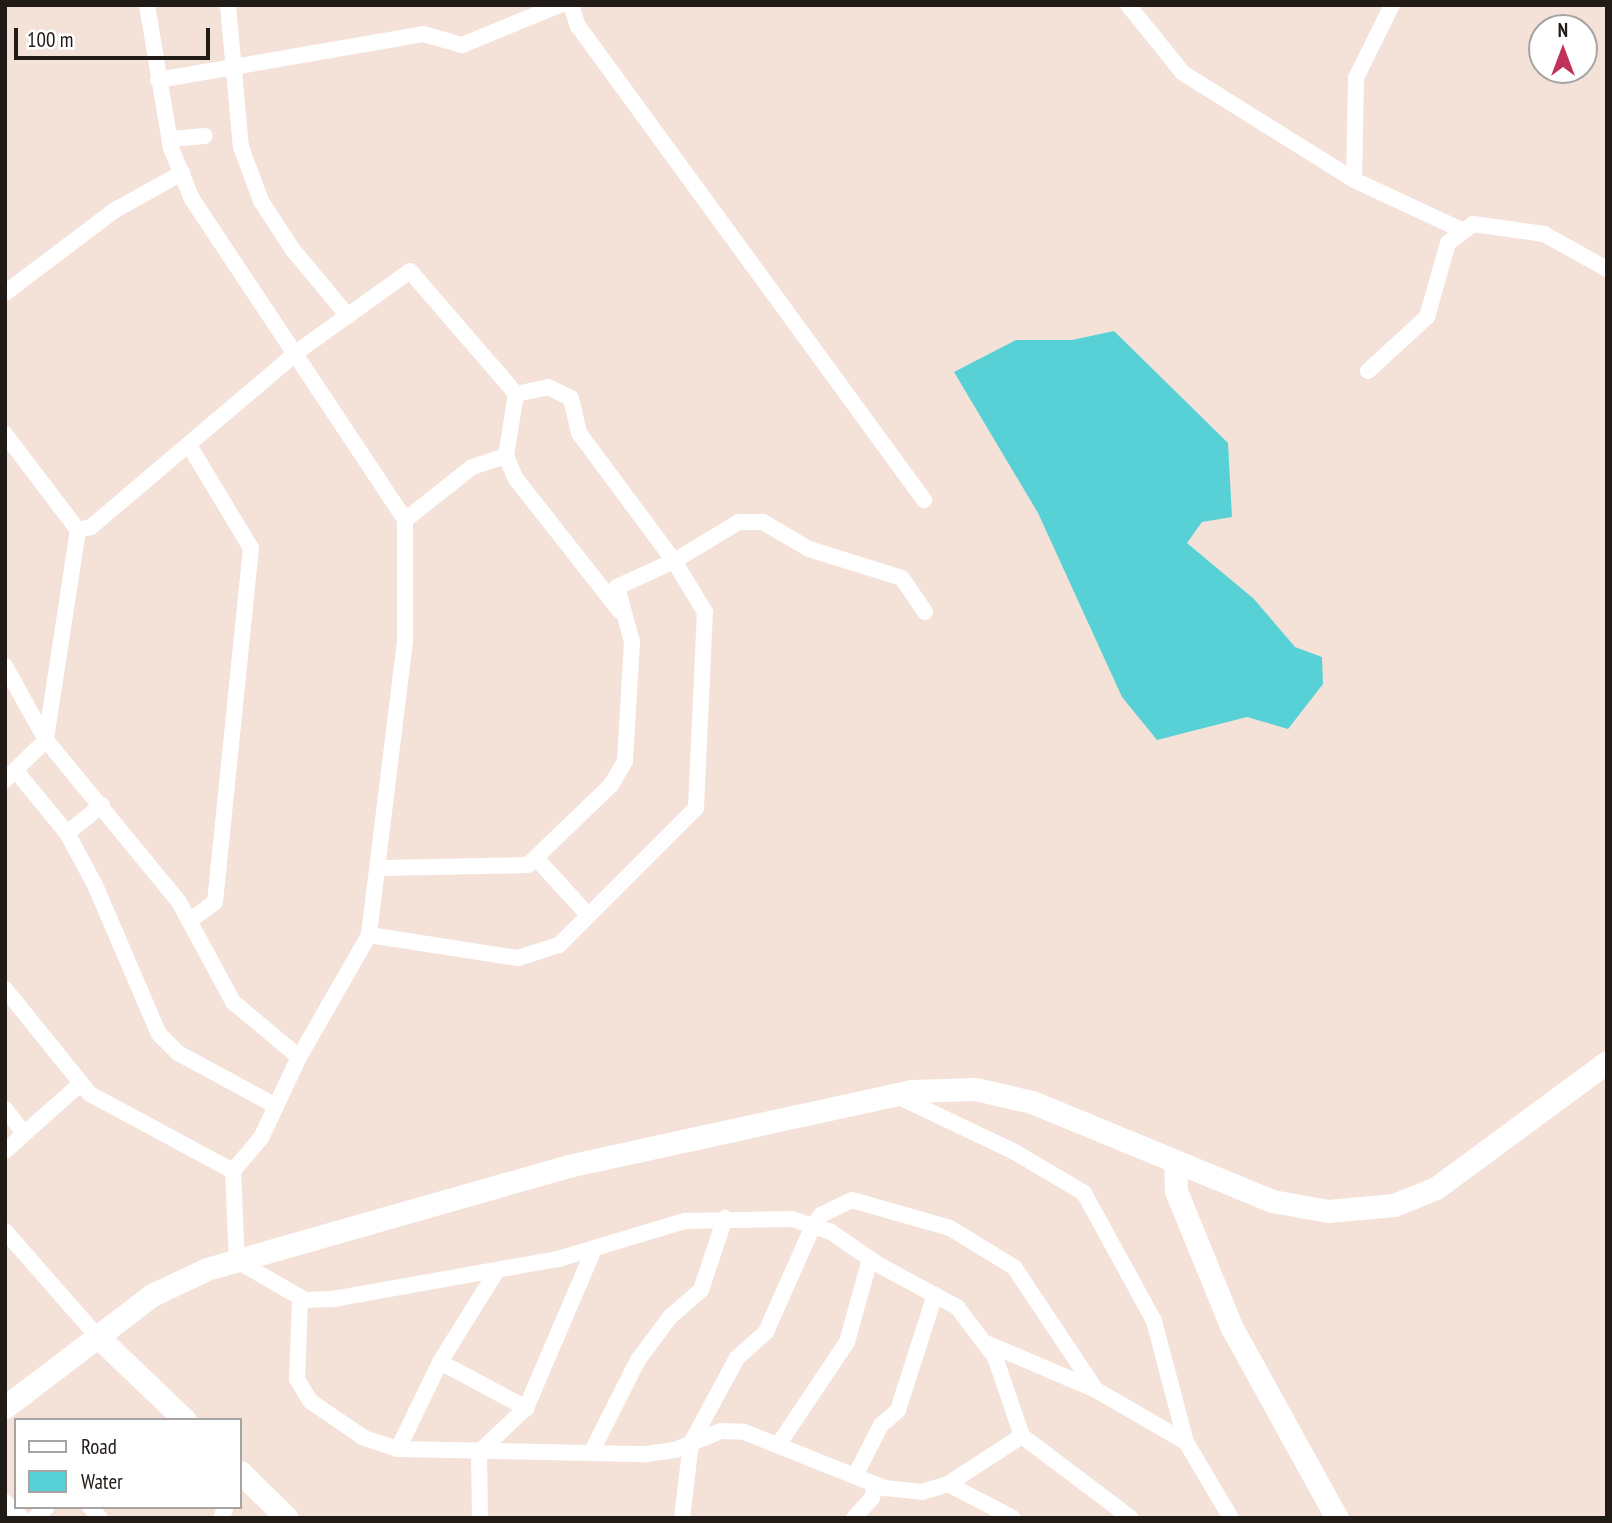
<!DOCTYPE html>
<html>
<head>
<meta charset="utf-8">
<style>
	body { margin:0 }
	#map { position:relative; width:1612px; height:1523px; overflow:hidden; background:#f4e1d8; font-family:"PT Sans Narrow",sans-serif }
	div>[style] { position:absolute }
	.water>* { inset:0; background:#58d1d6 }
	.street>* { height:16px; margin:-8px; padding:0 8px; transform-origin:8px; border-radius:8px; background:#fff }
	.secondary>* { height:23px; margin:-11.5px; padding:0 11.5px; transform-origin:11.5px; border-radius:11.5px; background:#fff }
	span { translate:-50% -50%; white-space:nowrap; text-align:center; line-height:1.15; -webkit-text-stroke:5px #fff; paint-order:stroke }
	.frame { position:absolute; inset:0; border:7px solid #211b17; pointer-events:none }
	.legend { position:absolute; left:14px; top:1418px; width:228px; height:91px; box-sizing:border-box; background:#fff; border:2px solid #a6a4a2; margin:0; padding:9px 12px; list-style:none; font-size:21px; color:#211b17 }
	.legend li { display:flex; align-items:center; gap:14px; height:35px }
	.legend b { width:35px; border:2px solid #a6a4a2 }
	.north { position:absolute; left:1528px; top:14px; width:70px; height:70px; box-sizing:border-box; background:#fff; border:2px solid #a6a4a2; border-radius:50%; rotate:0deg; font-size:19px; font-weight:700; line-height:28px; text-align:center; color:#211b17 }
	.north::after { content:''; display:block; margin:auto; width:24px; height:32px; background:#c1325b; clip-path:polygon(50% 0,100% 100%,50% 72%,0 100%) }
	.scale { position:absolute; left:14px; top:28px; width:196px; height:32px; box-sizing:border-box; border:4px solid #211b17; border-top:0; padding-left:9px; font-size:21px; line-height:24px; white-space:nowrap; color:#211b17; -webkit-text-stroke:5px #fff; paint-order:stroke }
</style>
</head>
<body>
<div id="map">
	<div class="water">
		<div style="clip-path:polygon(1114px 331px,1228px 443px,1232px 517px,1202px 522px,1187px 543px,1254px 599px,1295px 647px,1322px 657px,1323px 684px,1288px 729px,1247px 717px,1157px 740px,1122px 697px,1038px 513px,954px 372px,1016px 340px,1072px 340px)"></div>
	</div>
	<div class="street">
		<div style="left:147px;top:5px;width:145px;rotate:80.5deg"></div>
		<div style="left:171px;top:148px;width:55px;rotate:67.6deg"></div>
		<div style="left:192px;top:199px;width:385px;rotate:56.4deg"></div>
		<div style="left:405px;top:520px;width:121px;rotate:90deg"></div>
		<div style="left:405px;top:641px;width:296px;rotate:97deg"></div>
		<div style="left:369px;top:935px;width:141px;rotate:119.8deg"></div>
		<div style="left:299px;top:1057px;width:89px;rotate:115.1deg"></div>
		<div style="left:261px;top:1138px;width:43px;rotate:130.3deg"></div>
		<div style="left:233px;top:1171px;width:90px;rotate:87.5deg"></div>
		<div style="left:237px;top:1261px;width:78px;rotate:29.8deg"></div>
		<div style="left:305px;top:1300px;width:28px;rotate:-2deg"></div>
		<div style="left:333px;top:1299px;width:229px;rotate:-10.1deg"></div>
		<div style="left:558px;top:1259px;width:133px;rotate:-16.7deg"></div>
		<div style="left:685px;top:1221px;width:107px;rotate:-1.1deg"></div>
		<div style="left:792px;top:1219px;width:41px;rotate:18.4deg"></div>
		<div style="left:831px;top:1232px;width:58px;rotate:34.5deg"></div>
		<div style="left:879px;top:1265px;width:89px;rotate:28.3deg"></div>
		<div style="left:957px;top:1307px;width:63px;rotate:52.8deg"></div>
		<div style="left:995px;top:1357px;width:83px;rotate:71.1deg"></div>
		<div style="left:1022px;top:1436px;width:136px;rotate:37deg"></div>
		<div style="left:228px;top:5px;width:143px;rotate:84.8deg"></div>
		<div style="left:241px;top:147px;width:58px;rotate:69.7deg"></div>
		<div style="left:261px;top:201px;width:59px;rotate:56.9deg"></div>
		<div style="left:293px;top:250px;width:86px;rotate:50.2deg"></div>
		<div style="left:571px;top:5px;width:22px;rotate:72deg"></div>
		<div style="left:578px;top:26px;width:587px;rotate:53.87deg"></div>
		<div style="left:1128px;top:5px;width:87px;rotate:51deg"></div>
		<div style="left:1183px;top:73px;width:202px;rotate:32deg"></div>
		<div style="left:1392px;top:5px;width:81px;rotate:116.3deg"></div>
		<div style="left:1356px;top:78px;width:102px;rotate:91.1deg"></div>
		<div style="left:1354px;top:180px;width:121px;rotate:24.9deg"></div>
		<div style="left:158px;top:80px;width:269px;rotate:-9.8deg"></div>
		<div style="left:423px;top:34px;width:41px;rotate:15.8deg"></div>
		<div style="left:462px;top:45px;width:106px;rotate:-22.2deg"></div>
		<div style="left:170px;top:139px;width:35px;rotate:-5deg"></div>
		<div style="left:5px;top:293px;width:138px;rotate:-37deg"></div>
		<div style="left:115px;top:210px;width:77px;rotate:-28.9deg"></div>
		<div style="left:1368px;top:371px;width:80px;rotate:-42.5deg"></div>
		<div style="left:1427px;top:317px;width:77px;rotate:-74.2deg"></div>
		<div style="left:1448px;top:243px;width:31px;rotate:-37deg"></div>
		<div style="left:1473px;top:224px;width:72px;rotate:8deg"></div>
		<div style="left:1544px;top:234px;width:72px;rotate:29.1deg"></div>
		<div style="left:516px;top:394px;width:33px;rotate:-12deg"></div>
		<div style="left:548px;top:387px;width:25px;rotate:26deg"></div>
		<div style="left:571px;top:398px;width:36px;rotate:77deg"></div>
		<div style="left:579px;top:433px;width:159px;rotate:53.4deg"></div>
		<div style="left:674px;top:561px;width:76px;rotate:-31deg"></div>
		<div style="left:739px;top:522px;width:24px"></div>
		<div style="left:763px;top:522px;width:53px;rotate:30.4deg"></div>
		<div style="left:809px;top:549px;width:97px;rotate:17.3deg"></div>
		<div style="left:902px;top:578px;width:41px;rotate:55.9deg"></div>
		<div style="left:5px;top:434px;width:121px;rotate:52.8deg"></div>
		<div style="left:78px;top:530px;width:212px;rotate:98.7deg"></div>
		<div style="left:46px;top:740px;width:57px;rotate:135.7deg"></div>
		<div style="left:405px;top:520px;width:85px;rotate:-38.3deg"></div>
		<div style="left:472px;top:467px;width:36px;rotate:-18deg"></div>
		<div style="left:506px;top:456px;width:25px;rotate:67deg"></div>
		<div style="left:516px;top:479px;width:168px;rotate:51.8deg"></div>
		<div style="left:78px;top:530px;width:13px;rotate:-13deg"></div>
		<div style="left:91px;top:527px;width:270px;rotate:-40.3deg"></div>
		<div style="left:297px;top:352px;width:139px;rotate:-35.6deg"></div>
		<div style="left:410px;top:271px;width:162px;rotate:49.2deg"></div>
		<div style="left:516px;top:394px;width:63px;rotate:99.2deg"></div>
		<div style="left:5px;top:666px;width:85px;rotate:61deg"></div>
		<div style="left:46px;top:740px;width:210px;rotate:50.6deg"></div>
		<div style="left:179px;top:902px;width:114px;rotate:61.6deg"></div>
		<div style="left:233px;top:1002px;width:86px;rotate:39.8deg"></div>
		<div style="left:16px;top:771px;width:80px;rotate:50.6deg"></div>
		<div style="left:102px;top:805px;width:45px;rotate:141.3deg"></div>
		<div style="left:67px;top:833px;width:59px;rotate:61.7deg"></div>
		<div style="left:95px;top:885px;width:162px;rotate:66.8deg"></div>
		<div style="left:159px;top:1034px;width:27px;rotate:45deg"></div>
		<div style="left:178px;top:1053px;width:111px;rotate:28.4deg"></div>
		<div style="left:536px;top:858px;width:77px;rotate:47.6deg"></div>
		<div style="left:189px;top:921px;width:32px;rotate:-36deg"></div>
		<div style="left:215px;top:902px;width:356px;rotate:-84.2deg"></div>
		<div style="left:251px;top:548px;width:118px;rotate:-121.1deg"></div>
		<div style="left:369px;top:935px;width:151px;rotate:8.8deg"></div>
		<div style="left:518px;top:958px;width:43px;rotate:-17.6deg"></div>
		<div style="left:559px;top:945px;width:194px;rotate:-45deg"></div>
		<div style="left:696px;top:808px;width:196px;rotate:-87.4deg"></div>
		<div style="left:705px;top:612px;width:60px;rotate:-121.3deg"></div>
		<div style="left:674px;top:561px;width:63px;rotate:155.5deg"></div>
		<div style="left:617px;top:587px;width:57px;rotate:74.7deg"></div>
		<div style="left:632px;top:642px;width:119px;rotate:93.4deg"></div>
		<div style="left:625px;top:761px;width:28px;rotate:120deg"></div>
		<div style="left:611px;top:785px;width:115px;rotate:136.1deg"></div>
		<div style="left:528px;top:865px;width:149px;rotate:178.8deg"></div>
		<div style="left:5px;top:989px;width:135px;rotate:51deg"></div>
		<div style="left:90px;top:1094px;width:162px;rotate:28.3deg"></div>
		<div style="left:895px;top:1095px;width:131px;rotate:25.4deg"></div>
		<div style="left:1013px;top:1151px;width:82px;rotate:30.6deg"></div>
		<div style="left:1084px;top:1193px;width:146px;rotate:61.3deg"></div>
		<div style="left:1154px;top:1321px;width:125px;rotate:75.2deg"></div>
		<div style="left:1186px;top:1442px;width:88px;rotate:59.4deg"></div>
		<div style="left:5px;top:1109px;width:31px;rotate:52deg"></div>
		<div style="left:5px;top:1151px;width:99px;rotate:-41.7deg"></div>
		<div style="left:5px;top:1231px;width:138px;rotate:48.8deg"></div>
		<div style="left:300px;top:1298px;width:81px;rotate:92.1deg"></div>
		<div style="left:297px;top:1379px;width:26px;rotate:59deg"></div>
		<div style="left:310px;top:1401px;width:65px;rotate:34.4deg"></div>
		<div style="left:364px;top:1438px;width:36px;rotate:18deg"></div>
		<div style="left:398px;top:1449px;width:248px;rotate:1.2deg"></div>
		<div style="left:646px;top:1454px;width:29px;rotate:-8deg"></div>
		<div style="left:675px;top:1450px;width:50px;rotate:-22.4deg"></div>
		<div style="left:721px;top:1431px;width:23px;rotate:2deg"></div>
		<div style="left:744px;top:1432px;width:152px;rotate:21.7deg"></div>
		<div style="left:885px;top:1488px;width:37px;rotate:6deg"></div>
		<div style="left:922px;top:1492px;width:27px;rotate:-17deg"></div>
		<div style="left:948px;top:1484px;width:88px;rotate:-33deg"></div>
		<div style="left:986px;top:1343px;width:120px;rotate:23.1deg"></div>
		<div style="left:440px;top:1362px;width:98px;rotate:28.1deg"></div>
		<div style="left:526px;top:1408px;width:173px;rotate:-66.8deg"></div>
		<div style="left:778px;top:1445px;width:124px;rotate:-56.2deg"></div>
		<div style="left:847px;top:1342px;width:86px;rotate:-74.5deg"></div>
		<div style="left:398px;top:1449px;width:97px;rotate:-64.2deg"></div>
		<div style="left:440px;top:1362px;width:106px;rotate:-58.1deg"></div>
		<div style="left:591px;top:1453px;width:104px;rotate:-63.2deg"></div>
		<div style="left:638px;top:1360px;width:54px;rotate:-53.3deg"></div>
		<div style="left:670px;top:1317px;width:41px;rotate:-41.1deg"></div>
		<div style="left:701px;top:1290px;width:76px;rotate:-71.6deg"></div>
		<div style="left:855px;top:1476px;width:57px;rotate:-63deg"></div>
		<div style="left:881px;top:1425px;width:23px;rotate:-41deg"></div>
		<div style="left:898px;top:1410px;width:121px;rotate:-72.2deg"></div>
		<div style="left:948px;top:1484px;width:73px;rotate:27.6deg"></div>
		<div style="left:5px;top:1502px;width:23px;rotate:43deg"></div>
		<div style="left:90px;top:1507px;width:15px;rotate:48deg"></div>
		<div style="left:35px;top:1518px;width:16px;rotate:-43deg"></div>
		<div style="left:221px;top:1518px;width:12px;rotate:-66deg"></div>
		<div style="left:480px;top:1518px;width:66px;rotate:-90.9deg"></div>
		<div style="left:479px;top:1452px;width:64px;rotate:-43.1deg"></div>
		<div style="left:682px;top:1518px;width:76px;rotate:-83.2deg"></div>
		<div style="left:691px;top:1443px;width:97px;rotate:-61.6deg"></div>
		<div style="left:737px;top:1358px;width:39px;rotate:-42deg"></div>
		<div style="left:766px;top:1332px;width:116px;rotate:-66.1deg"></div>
		<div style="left:813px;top:1226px;width:14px;rotate:-54deg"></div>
		<div style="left:821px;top:1215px;width:34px;rotate:-26deg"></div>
		<div style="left:852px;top:1200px;width:102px;rotate:15.9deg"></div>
		<div style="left:950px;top:1228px;width:75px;rotate:31.4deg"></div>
		<div style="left:1014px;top:1267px;width:148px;rotate:56.3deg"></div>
		<div style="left:1096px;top:1390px;width:104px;rotate:30deg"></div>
		<div style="left:854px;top:1518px;width:27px;rotate:-48deg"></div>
		<div style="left:872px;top:1498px;width:14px;rotate:-78deg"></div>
	</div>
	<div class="secondary">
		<div style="left:1175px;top:1161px;width:30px;rotate:88deg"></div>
		<div style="left:1176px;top:1191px;width:148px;rotate:67.8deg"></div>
		<div style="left:1232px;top:1328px;width:217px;rotate:61.1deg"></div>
		<div style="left:96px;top:1335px;width:123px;rotate:43.7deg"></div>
		<div style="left:5px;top:1407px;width:185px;rotate:-37.3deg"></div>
		<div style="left:152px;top:1295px;width:61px;rotate:-25.3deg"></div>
		<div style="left:207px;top:1269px;width:375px;rotate:-15.9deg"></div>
		<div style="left:568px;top:1166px;width:352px;rotate:-12.3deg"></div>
		<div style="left:912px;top:1091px;width:63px;rotate:-1.8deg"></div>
		<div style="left:975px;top:1089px;width:58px;rotate:12.8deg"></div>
		<div style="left:1032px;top:1102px;width:260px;rotate:22.4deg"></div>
		<div style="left:1272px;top:1201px;width:57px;rotate:10.1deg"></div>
		<div style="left:1328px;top:1211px;width:66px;rotate:-5.2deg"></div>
		<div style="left:1394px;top:1205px;width:45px;rotate:-22deg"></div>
		<div style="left:1436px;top:1188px;width:212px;rotate:-36.4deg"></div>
		<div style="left:240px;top:1472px;width:66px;rotate:44.4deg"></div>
	</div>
	<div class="frame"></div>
	<ul class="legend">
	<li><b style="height:9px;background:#fff"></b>Road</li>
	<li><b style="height:19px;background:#58d1d6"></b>Water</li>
	</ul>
	<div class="north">N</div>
	<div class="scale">100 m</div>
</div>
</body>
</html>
